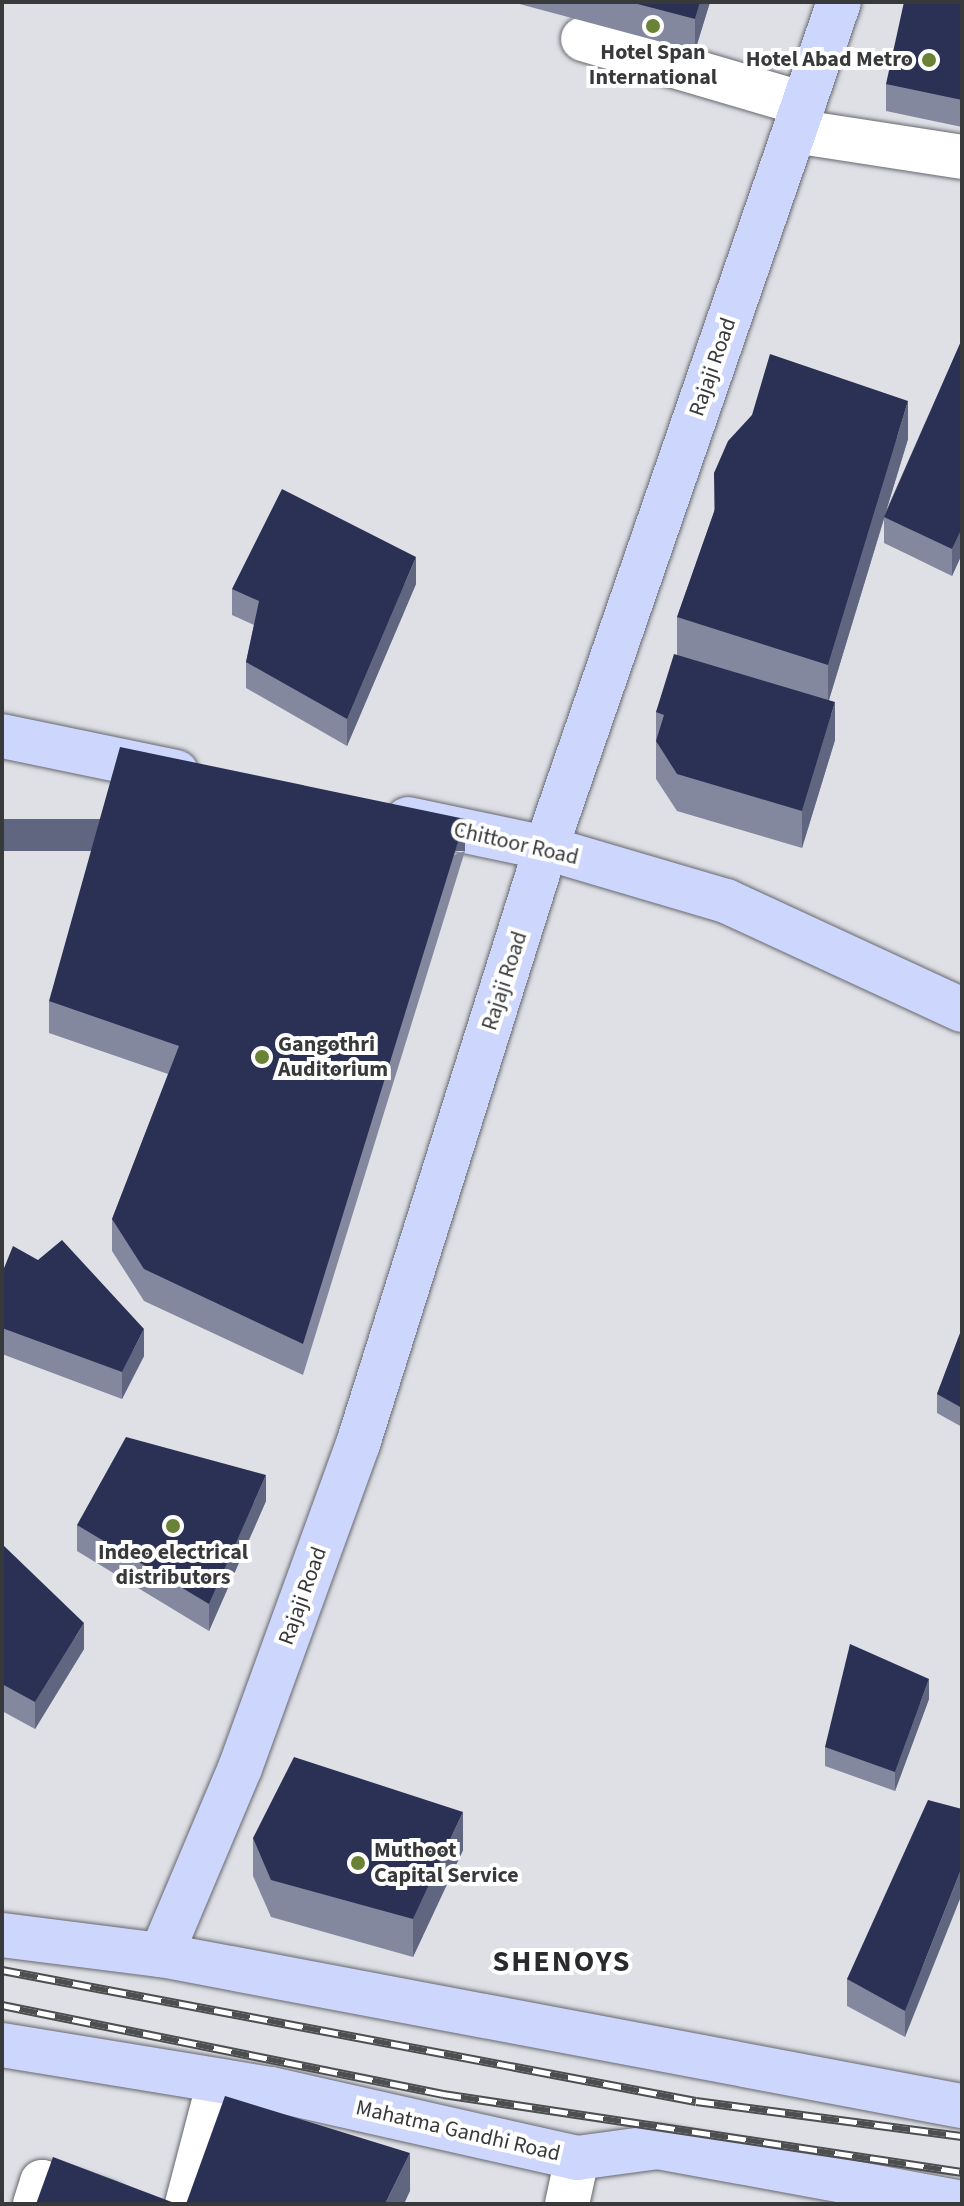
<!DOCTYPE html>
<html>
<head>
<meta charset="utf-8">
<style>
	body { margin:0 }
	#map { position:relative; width:964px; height:2206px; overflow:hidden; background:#dee0e6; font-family:"Source Sans 3",sans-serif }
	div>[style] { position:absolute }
	.roads { filter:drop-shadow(0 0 2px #67686e) drop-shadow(0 0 2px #67686e) }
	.minor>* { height:44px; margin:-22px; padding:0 22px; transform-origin:22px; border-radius:22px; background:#fff }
	.major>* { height:44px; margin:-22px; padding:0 22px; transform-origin:22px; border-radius:22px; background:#cdd6fd }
	.rail>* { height:9px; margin-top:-4.5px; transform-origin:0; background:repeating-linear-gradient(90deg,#fff 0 18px,#4d4e50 0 36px); box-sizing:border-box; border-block:2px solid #4d4e50 }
	.wall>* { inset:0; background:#84889e }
	.shaded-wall>* { inset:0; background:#616680; transform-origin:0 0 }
	.building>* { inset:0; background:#2b3155 }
	.dots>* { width:22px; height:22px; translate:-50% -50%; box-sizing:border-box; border:4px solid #fff; border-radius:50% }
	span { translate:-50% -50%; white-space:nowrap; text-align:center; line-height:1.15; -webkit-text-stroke:8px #fff; paint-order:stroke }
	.poi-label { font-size:22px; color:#38393b; font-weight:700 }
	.right { translate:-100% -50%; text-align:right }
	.left { translate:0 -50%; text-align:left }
	.street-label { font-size:22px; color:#38393b }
	.district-label { font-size:30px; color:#292b2f; font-weight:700; letter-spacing:2px }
	.frame { position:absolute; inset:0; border:4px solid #38393b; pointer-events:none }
</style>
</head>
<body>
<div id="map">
	<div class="roads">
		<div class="minor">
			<div style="left:583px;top:39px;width:230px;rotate:16.4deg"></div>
			<div style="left:795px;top:131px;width:169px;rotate:8.8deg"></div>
			<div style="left:35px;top:2204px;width:23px;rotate:-72deg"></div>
			<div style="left:42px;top:2182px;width:70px;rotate:18.4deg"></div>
			<div style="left:187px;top:2204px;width:126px;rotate:-75.3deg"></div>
			<div style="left:567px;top:2204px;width:47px;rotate:-77.7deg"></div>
		</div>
		<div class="major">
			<div style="left:2px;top:736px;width:178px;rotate:11.7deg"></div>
			<div style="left:408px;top:819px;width:141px;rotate:11.9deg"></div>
			<div style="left:546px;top:848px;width:188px;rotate:16.4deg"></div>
			<div style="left:726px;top:901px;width:260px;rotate:24.8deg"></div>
			<div style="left:2px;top:1935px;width:160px;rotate:7.2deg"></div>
			<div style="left:161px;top:1955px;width:815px;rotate:10.68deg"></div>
			<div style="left:161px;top:1955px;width:203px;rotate:-67.1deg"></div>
			<div style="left:240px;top:1768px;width:345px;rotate:-70deg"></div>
			<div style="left:358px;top:1444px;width:625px;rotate:-72.49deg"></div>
			<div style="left:546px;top:848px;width:895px;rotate:-70.9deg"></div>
			<div style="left:2px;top:2045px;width:273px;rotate:9.3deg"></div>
			<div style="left:271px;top:2089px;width:314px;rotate:12.7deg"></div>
			<div style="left:577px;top:2158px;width:82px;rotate:-7.7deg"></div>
			<div style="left:658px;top:2147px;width:309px;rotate:10.4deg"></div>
		</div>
	</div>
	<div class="rail">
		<div style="left:2px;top:1970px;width:706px;rotate:10.69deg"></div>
		<div style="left:696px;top:2101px;width:268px;rotate:7.5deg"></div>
		<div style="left:2px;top:2005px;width:450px;rotate:11.4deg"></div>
		<div style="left:443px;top:2094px;width:525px;rotate:8.55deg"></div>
	</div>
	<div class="wall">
		<div style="clip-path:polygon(512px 2px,710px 2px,695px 51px)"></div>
		<div style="clip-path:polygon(962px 2px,962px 127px,886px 111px,886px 84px)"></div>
		<div style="clip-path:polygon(962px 339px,962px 554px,952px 576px,884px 543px,884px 519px,829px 700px,835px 740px,802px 848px,677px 811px,656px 779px,656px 712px,677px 655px,677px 617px,714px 512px,714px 473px,752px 415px,908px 439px,886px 511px)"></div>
		<div style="clip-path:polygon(416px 584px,347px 746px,246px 688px,246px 662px,254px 625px,232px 615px,232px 589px)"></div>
		<div style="clip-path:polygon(465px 851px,303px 1375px,144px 1301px,112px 1251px,112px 1219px,168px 1074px,49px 1033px,49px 1001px)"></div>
		<div style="clip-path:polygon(2px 1273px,144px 1356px,122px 1399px,2px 1354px)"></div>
		<div style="clip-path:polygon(962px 1328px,962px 1427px,937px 1413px,937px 1394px)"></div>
		<div style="clip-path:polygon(266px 1501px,209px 1631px,77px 1551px,77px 1525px)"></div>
		<div style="clip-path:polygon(2px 1544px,84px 1649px,35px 1729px,2px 1711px)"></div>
		<div style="clip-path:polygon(929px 1699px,895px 1791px,825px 1766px,825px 1747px)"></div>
		<div style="clip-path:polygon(962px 1809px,905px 2037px,847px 2006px,847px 1979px)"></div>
		<div style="clip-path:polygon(253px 1838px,463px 1850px,413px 1957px,271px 1917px,253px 1876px)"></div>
	</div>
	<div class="shaded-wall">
		<div style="clip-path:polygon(700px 2px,710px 2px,695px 51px,695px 19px)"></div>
		<div style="clip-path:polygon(908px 401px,908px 439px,828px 703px,828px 665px)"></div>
		<div style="clip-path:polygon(962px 528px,962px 554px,952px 576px,952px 549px)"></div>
		<div style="clip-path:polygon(416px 557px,416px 584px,347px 746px,347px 719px)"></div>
		<div style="clip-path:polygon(835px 702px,835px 740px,802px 848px,802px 811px)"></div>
		<div style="left:465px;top:819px;width:32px;height:549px;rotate:90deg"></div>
		<div style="clip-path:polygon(144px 1329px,144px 1356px,122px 1399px,122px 1372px)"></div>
		<div style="clip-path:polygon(266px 1475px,266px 1501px,209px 1631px,209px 1604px)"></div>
		<div style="clip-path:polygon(84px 1623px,84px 1649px,35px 1729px,35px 1702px)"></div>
		<div style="clip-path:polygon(929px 1679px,929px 1699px,895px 1791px,895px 1772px)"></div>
		<div style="clip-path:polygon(463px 1812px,463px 1850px,413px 1957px,413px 1919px)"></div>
		<div style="clip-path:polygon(962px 1867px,962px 1894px,905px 2037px,905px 2011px)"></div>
		<div style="clip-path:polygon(410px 2153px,410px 2191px,404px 2204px,385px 2204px)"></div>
	</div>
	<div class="building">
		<div style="clip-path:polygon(630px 2px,700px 2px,695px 19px)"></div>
		<div style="clip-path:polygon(904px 2px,962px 2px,962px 100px,886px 84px)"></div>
		<div style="clip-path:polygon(962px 339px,962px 528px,952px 549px,884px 517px)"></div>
		<div style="clip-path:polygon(770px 354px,908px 401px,828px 665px,677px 617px,715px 509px,714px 473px,728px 441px,752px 415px)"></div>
		<div style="clip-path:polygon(282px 489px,416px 557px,347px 719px,246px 662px,259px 601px,232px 589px)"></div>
		<div style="clip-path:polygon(674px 654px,835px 702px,802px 811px,677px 774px,656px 741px,664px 715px,656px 712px)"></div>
		<div style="clip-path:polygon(120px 747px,465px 819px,303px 1344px,144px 1269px,112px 1219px,179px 1046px,49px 1001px)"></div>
		<div style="clip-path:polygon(62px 1240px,144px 1329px,122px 1372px,2px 1328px,2px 1273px,13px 1246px,38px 1260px)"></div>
		<div style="clip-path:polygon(962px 1328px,962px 1408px,937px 1394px)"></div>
		<div style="clip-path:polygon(126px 1437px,266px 1475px,209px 1604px,77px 1525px)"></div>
		<div style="clip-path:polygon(2px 1544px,84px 1623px,35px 1702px,2px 1684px)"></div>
		<div style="clip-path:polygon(850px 1644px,929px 1679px,895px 1772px,825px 1747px)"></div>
		<div style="clip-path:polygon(294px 1757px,463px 1812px,413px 1919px,271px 1880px,253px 1838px)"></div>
		<div style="clip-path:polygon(928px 1800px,962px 1809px,962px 1867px,905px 2011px,847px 1979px)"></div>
		<div style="clip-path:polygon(225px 2096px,410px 2153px,385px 2204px,186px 2204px)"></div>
		<div style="clip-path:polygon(53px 2157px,177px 2204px,36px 2204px)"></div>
	</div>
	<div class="dots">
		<div style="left:653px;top:26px;background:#6a8235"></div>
		<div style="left:929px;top:60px;background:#6a8235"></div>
		<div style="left:262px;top:1057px;background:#6a8235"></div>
		<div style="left:173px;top:1526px;background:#6a8235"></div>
		<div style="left:358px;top:1863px;background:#6a8235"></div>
	</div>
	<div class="poi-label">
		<span style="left:653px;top:65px">Hotel Span<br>International</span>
		<span class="right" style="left:913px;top:60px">Hotel Abad Metro</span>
		<span class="left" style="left:278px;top:1057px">Gangothri<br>Auditorium</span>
		<span style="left:173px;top:1565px">Indeo electrical<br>distributors</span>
		<span class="left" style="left:374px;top:1863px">Muthoot<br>Capital Service</span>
	</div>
	<div class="street-label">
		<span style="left:713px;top:367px;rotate:-71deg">Rajaji Road</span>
		<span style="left:516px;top:844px;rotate:13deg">Chittoor Road</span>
		<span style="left:505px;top:981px;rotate:-72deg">Rajaji Road</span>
		<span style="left:303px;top:1596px;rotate:-70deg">Rajaji Road</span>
		<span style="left:458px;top:2131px;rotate:13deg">Mahatma Gandhi Road</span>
	</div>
	<div class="district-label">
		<span style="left:562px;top:1962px">SHENOYS</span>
	</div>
	<div class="frame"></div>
</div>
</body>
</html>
